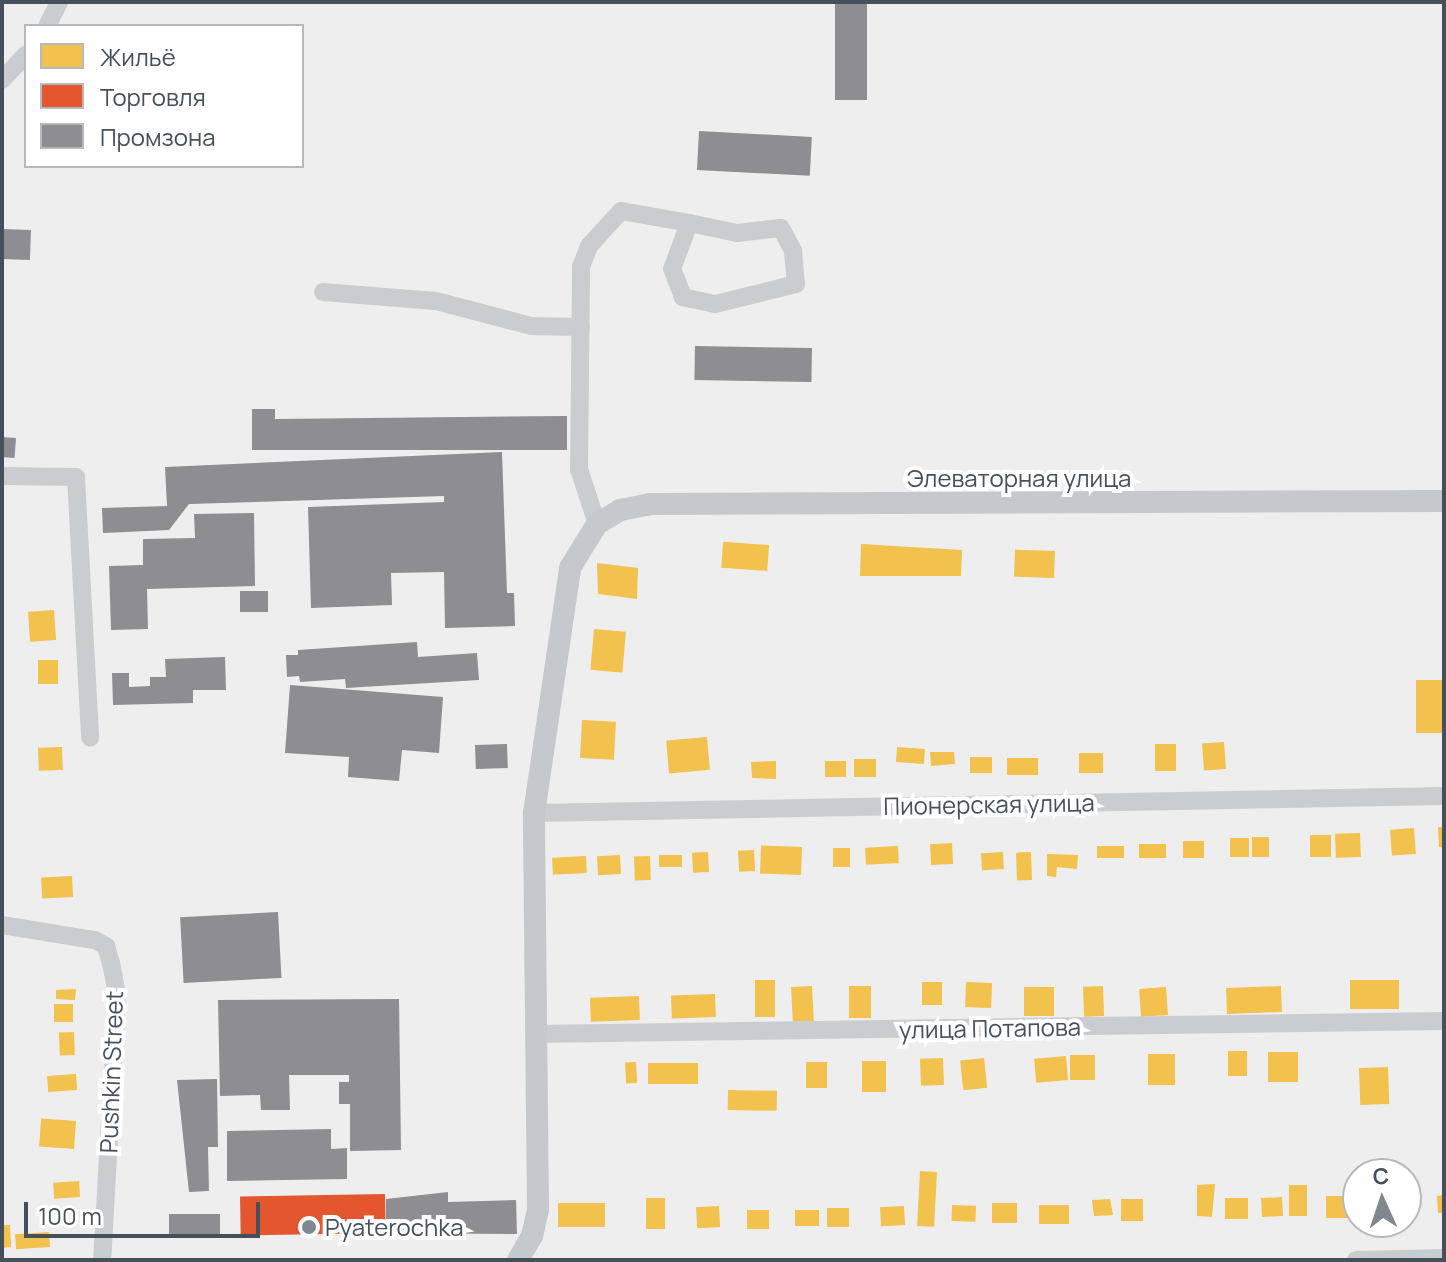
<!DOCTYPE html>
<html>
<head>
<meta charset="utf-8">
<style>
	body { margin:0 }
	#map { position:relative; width:1446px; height:1262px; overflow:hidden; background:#efeeee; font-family:Manrope,sans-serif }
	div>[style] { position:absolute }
	.homes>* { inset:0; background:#f2c14e; transform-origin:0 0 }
	.shops>* { inset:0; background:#e4572e; transform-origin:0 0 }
	.industry>* { inset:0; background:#8d8d92; transform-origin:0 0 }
	.minor>* { height:18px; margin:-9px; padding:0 9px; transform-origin:9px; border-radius:9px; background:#cacdcf }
	.major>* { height:22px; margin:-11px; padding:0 11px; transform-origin:11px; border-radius:11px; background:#c5c9cd }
	.dots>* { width:22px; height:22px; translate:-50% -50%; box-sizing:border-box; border:4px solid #fff; border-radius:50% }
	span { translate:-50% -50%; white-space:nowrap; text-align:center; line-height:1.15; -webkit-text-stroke:8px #fff; paint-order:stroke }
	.street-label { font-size:24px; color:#45505b }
	.poi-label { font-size:24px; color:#45505b }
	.left { translate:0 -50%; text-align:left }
	.frame { position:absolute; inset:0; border:4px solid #45505b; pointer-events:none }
	.legend { position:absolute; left:24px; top:24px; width:280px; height:144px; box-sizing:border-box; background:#fff; border:2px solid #b5b9bd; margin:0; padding:10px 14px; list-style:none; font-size:24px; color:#45505b }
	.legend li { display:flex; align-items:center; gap:16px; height:40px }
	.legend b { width:40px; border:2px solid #b5b9bd }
	.north { position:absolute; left:1342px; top:1158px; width:80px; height:80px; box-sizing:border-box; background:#fff; border:2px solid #b5b9bd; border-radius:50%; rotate:357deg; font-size:22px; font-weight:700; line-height:32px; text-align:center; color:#45505b }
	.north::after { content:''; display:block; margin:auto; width:28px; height:36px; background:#80878e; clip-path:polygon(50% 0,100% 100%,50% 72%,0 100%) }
	.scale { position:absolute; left:24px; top:1202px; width:236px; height:36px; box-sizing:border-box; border:4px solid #45505b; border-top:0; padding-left:10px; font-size:24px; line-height:28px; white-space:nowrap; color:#45505b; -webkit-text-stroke:6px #fff; paint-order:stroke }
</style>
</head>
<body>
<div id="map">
	<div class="homes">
		<div style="clip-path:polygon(861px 544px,962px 550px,961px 576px,860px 576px)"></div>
		<div style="left:769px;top:545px;width:26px;height:46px;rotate:94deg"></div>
		<div style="left:1055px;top:551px;width:27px;height:40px;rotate:92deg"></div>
		<div style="clip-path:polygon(597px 563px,638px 568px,637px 599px,598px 594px)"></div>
		<div style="left:54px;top:610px;width:30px;height:26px;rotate:86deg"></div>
		<div style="left:594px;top:629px;width:32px;height:41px;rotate:5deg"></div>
		<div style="left:58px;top:660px;width:24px;height:20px;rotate:90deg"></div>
		<div style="left:1444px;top:680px;width:53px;height:28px;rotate:90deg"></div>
		<div style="left:582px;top:720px;width:34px;height:38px;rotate:3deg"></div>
		<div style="left:707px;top:737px;width:33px;height:41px;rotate:85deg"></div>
		<div style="left:1224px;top:742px;width:27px;height:22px;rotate:86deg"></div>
		<div style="left:1155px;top:744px;width:21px;height:27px"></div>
		<div style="left:62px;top:747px;width:23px;height:24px;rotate:88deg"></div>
		<div style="left:925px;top:749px;width:15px;height:28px;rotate:94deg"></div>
		<div style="clip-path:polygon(930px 752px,954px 752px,955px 764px,931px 766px)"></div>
		<div style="left:1103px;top:753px;width:20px;height:24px;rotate:90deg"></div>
		<div style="left:970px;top:757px;width:22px;height:16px"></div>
		<div style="left:1038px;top:758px;width:17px;height:31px;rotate:90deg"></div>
		<div style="left:854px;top:759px;width:22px;height:18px"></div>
		<div style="clip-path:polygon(776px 761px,776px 779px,752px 778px,751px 762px)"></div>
		<div style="left:825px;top:761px;width:21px;height:16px"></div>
		<div style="clip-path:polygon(1438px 827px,1444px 827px,1444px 847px,1439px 847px)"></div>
		<div style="left:1414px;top:828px;width:26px;height:24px;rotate:86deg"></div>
		<div style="left:1360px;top:833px;width:24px;height:25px;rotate:88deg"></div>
		<div style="left:1331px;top:835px;width:22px;height:21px;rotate:90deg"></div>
		<div style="left:1269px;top:837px;width:20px;height:17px;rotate:90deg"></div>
		<div style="left:1230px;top:838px;width:19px;height:19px"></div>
		<div style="left:1204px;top:841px;width:17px;height:21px;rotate:90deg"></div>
		<div style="left:952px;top:843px;width:21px;height:22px;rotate:87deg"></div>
		<div style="left:1166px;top:844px;width:14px;height:27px;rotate:90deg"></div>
		<div style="left:898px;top:846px;width:17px;height:33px;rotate:87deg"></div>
		<div style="left:1124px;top:846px;width:12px;height:27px;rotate:90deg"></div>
		<div style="left:802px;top:847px;width:28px;height:41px;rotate:92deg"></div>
		<div style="left:833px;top:848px;width:17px;height:19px"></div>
		<div style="left:754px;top:850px;width:21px;height:16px;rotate:87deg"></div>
		<div style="left:708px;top:852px;width:20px;height:16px;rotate:87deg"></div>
		<div style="left:1003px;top:852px;width:17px;height:22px;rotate:87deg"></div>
		<div style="left:1031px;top:852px;width:28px;height:15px;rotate:88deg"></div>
		<div style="clip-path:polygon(1047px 854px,1078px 855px,1077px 869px,1057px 867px,1056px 877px,1047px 876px)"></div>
		<div style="left:620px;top:855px;width:19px;height:23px;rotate:87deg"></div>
		<div style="left:682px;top:855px;width:12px;height:23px;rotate:90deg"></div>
		<div style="left:586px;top:856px;width:17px;height:34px;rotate:87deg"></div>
		<div style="left:650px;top:856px;width:24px;height:16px;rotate:88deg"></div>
		<div style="left:72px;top:876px;width:21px;height:31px;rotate:87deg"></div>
		<div style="left:775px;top:980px;width:37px;height:20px;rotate:90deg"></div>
		<div style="left:1399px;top:980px;width:29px;height:49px;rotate:90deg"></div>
		<div style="left:922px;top:982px;width:20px;height:23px"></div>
		<div style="left:992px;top:983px;width:25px;height:26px;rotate:92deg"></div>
		<div style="left:812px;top:986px;width:35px;height:21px;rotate:87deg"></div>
		<div style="left:849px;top:986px;width:22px;height:32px"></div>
		<div style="left:1103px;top:986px;width:30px;height:20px;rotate:88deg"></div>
		<div style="left:1281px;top:986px;width:26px;height:55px;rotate:88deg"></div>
		<div style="left:1054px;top:987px;width:29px;height:30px;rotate:90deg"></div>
		<div style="left:1166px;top:987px;width:28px;height:27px;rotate:86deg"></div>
		<div style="clip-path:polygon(76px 989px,75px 1000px,56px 999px,56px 990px)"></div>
		<div style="left:715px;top:994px;width:23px;height:44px;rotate:88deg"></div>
		<div style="left:639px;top:996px;width:24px;height:49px;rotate:88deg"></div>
		<div style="left:54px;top:1004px;width:19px;height:18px"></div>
		<div style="left:74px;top:1032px;width:23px;height:15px;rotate:88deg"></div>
		<div style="left:1247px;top:1051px;width:25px;height:19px;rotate:90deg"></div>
		<div style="left:1298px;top:1052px;width:30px;height:30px;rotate:90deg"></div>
		<div style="left:1148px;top:1054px;width:27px;height:31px"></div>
		<div style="left:1070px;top:1055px;width:25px;height:25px"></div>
		<div style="left:1066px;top:1056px;width:24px;height:32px;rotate:85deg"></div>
		<div style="left:943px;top:1058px;width:27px;height:23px;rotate:88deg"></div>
		<div style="left:984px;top:1058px;width:30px;height:24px;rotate:84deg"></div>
		<div style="left:862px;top:1061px;width:24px;height:31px"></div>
		<div style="left:636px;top:1062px;width:21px;height:11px;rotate:87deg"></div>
		<div style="left:806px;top:1062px;width:21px;height:26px"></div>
		<div style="left:648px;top:1063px;width:50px;height:21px"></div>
		<div style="left:1388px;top:1067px;width:37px;height:29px;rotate:88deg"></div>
		<div style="left:76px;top:1074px;width:16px;height:29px;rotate:86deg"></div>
		<div style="left:728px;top:1090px;width:49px;height:20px;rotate:1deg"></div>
		<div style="left:76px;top:1121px;width:28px;height:35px;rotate:94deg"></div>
		<div style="left:920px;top:1171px;width:17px;height:55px;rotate:3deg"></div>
		<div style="left:79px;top:1181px;width:16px;height:26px;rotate:86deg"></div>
		<div style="clip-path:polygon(1215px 1184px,1212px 1217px,1197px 1216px,1197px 1185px)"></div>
		<div style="left:1289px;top:1185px;width:18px;height:31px"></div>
		<div style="left:1406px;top:1192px;width:7px;height:23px"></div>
		<div style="clip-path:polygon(1444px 1195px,1444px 1213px,1438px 1213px,1437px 1196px)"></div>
		<div style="left:1351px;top:1196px;width:22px;height:25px;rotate:90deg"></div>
		<div style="left:1282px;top:1197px;width:19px;height:21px;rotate:87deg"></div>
		<div style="left:646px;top:1198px;width:19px;height:31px"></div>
		<div style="left:1225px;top:1198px;width:23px;height:21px"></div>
		<div style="clip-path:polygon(1110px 1199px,1113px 1215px,1094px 1216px,1092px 1200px)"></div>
		<div style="left:1143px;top:1199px;width:22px;height:22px;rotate:90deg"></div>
		<div style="left:605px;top:1203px;width:24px;height:47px;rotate:90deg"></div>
		<div style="left:992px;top:1203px;width:25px;height:20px"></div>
		<div style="left:952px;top:1205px;width:24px;height:16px;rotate:2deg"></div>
		<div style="left:1039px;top:1205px;width:30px;height:19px"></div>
		<div style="left:719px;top:1206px;width:21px;height:23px;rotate:87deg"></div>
		<div style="left:904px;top:1206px;width:19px;height:24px;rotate:87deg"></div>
		<div style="left:849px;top:1208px;width:19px;height:22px;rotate:90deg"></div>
		<div style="left:747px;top:1210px;width:22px;height:19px"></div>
		<div style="left:819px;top:1210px;width:16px;height:24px;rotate:90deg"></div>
		<div style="clip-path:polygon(2px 1225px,10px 1225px,11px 1247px,2px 1248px)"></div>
		<div style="left:49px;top:1232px;width:15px;height:34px;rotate:86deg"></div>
	</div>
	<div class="shops">
		<div style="left:385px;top:1194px;width:39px;height:145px;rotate:89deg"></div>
	</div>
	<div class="industry">
		<div style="left:835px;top:2px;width:32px;height:98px"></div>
		<div style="left:699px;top:131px;width:113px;height:39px;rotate:3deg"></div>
		<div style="left:2px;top:229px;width:29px;height:30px;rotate:2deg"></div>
		<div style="left:695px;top:346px;width:117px;height:34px;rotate:1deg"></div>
		<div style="clip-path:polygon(252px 409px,275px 409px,275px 419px,567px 416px,567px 450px,252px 450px)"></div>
		<div style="left:2px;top:437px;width:14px;height:20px;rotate:4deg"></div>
		<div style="clip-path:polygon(502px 452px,507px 593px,514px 593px,515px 626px,445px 628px,444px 572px,391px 573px,392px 605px,311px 608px,308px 507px,444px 502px,444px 496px,189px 504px,169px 530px,103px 533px,102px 508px,167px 506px,165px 467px)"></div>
		<div style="clip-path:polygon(254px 513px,255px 586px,147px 589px,148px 629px,111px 630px,109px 566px,143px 565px,143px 539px,195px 538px,194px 514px)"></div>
		<div style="left:240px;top:591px;width:28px;height:21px"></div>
		<div style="clip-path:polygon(417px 642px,418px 657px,477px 653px,479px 680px,346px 688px,345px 679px,300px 682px,299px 676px,287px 677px,286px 655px,298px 655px,298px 650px)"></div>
		<div style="clip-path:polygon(225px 657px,226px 690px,193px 690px,193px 703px,113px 705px,112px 673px,129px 673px,129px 687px,150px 686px,150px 677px,166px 677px,165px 659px)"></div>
		<div style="clip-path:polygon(290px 685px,443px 697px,439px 753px,402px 750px,399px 781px,348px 777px,349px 757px,285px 753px)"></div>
		<div style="left:507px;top:744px;width:24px;height:32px;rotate:88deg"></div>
		<div style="left:278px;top:912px;width:66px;height:98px;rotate:87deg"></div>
		<div style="clip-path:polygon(399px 999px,401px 1150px,350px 1151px,350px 1104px,339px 1104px,339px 1082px,349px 1082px,349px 1075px,289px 1075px,290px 1110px,261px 1110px,260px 1095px,220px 1096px,218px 1000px)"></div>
		<div style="clip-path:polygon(217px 1079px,218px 1147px,208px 1147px,209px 1191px,189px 1192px,177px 1080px)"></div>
		<div style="clip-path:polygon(331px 1129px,331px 1149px,347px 1148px,347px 1179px,227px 1181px,227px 1131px)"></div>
		<div style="clip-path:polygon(448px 1192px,448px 1202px,516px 1200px,517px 1234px,386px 1233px,386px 1199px)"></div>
		<div style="left:220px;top:1214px;width:24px;height:51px;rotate:90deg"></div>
	</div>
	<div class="minor">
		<div style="left:47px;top:26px;width:27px;rotate:-63deg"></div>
		<div style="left:2px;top:80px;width:35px;rotate:-47deg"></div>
		<div style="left:323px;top:292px;width:113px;rotate:4.6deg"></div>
		<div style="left:436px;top:301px;width:98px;rotate:14.7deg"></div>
		<div style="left:531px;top:326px;width:50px;rotate:1.1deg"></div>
		<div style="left:2px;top:476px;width:74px;rotate:0.8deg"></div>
		<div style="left:76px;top:477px;width:261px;rotate:86.9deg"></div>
		<div style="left:597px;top:524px;width:58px;rotate:-108.1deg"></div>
		<div style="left:579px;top:469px;width:202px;rotate:-89.4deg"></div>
		<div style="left:581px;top:267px;width:22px;rotate:-69deg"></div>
		<div style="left:589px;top:246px;width:47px;rotate:-47.6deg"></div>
		<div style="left:621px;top:211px;width:69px;rotate:10deg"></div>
		<div style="left:689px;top:223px;width:49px;rotate:11.8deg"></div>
		<div style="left:737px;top:233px;width:44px;rotate:-6.5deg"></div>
		<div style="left:781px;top:228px;width:26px;rotate:62deg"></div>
		<div style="left:793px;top:251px;width:33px;rotate:85deg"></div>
		<div style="left:796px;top:284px;width:83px;rotate:166.1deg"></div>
		<div style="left:715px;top:304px;width:33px;rotate:-168deg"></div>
		<div style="left:683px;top:297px;width:30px;rotate:-111deg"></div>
		<div style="left:672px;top:269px;width:49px;rotate:-69.7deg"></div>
		<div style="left:534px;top:813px;width:910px;rotate:-1.07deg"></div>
		<div style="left:2px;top:925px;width:94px;rotate:9.2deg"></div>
		<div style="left:95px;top:940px;width:13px;rotate:29deg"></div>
		<div style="left:106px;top:946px;width:18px;rotate:74deg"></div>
		<div style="left:111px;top:963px;width:33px;rotate:79deg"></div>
		<div style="left:117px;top:995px;width:265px;rotate:93.2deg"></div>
		<div style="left:535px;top:1034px;width:909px;rotate:-0.82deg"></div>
		<div style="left:1356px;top:1260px;width:88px;rotate:-1.3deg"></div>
	</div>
	<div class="major">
		<div style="left:518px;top:1260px;width:28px;rotate:-60deg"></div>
		<div style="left:532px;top:1236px;width:28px;rotate:-77deg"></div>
		<div style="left:538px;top:1209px;width:396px;rotate:-90.6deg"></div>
		<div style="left:534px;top:813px;width:248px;rotate:-81.6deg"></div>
		<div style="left:570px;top:568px;width:52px;rotate:-58.5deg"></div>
		<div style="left:597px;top:524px;width:27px;rotate:-31deg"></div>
		<div style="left:620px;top:510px;width:31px;rotate:-11deg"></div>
		<div style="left:650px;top:504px;width:794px;rotate:-0.22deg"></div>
	</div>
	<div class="dots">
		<div style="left:309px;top:1227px;background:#80878e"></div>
	</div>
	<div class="street-label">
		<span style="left:1019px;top:478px">Элеваторная улица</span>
		<span style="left:989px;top:804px;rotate:-1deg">Пионерская улица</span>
		<span style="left:990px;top:1028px;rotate:-1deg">улица Потапова</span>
		<span style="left:111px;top:1072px;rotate:-88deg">Pushkin Street</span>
	</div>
	<div class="poi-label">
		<span class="left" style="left:325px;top:1227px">Pyaterochka</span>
	</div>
	<div class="frame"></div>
	<ul class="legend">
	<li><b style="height:22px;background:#f2c14e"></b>Жильё</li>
	<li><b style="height:22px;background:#e4572e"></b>Торговля</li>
	<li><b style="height:22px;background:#8d8d92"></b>Промзона</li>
	</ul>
	<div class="north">С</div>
	<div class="scale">100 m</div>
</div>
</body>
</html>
